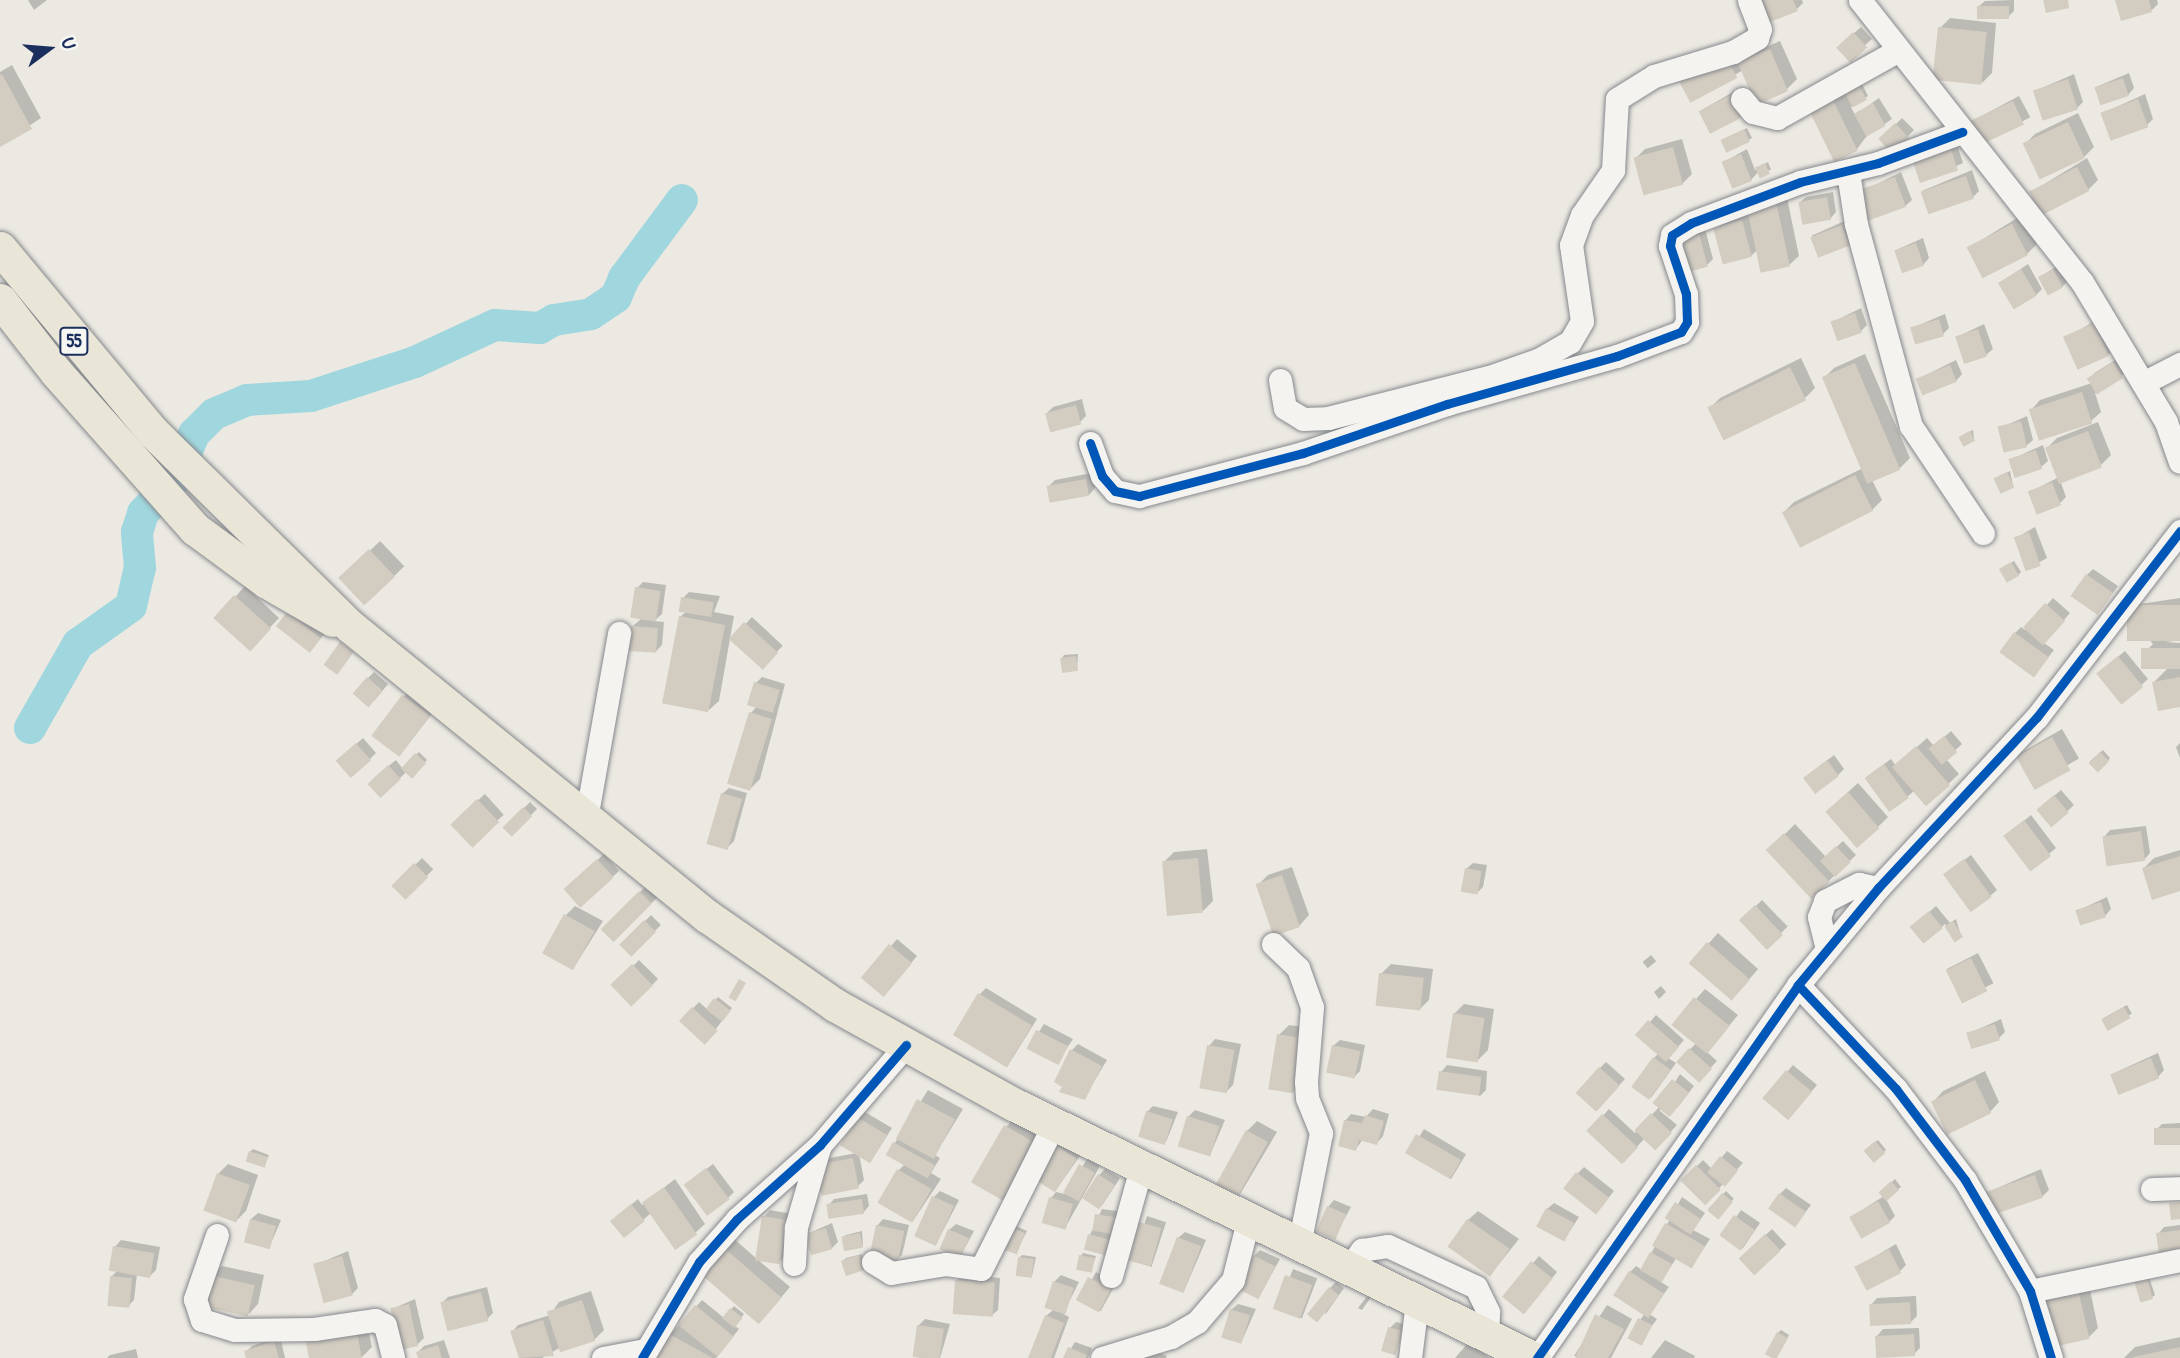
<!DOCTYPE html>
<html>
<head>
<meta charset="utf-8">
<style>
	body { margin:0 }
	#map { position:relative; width:2180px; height:1358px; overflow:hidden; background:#ece9e2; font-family:"Patrick Hand",sans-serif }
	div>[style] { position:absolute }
	.shadow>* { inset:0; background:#0003; transform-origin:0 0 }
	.river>* { height:32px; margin:-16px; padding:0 16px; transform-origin:16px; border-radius:16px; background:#a0d6de }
	.building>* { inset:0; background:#d3ccc0; transform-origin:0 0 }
	.roads { filter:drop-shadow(0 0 2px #85888d) drop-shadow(0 0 2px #85888d) }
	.minor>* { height:23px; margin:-11.5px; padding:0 11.5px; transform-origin:11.5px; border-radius:11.5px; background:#f4f3f0 }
	.highway>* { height:33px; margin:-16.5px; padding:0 16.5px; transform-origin:16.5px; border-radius:16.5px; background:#e9e5d7 }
	.cycleway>* { height:9px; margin:-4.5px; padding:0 4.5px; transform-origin:4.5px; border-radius:4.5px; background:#0057b8 }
	span { translate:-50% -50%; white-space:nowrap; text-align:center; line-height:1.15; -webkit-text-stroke:5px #f6f6f2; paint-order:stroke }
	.shield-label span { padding:2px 5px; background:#f6f6f2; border:2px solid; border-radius:5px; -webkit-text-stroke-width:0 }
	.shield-label { font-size:18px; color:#1b2f5e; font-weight:700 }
	.north { position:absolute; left:14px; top:14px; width:70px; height:70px; -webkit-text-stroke:5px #f6f6f2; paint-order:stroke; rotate:74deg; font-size:19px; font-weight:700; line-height:28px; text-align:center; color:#1b2f5e }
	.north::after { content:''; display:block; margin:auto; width:24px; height:32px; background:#1b2f5e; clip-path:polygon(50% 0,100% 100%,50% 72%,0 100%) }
</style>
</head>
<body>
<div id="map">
	<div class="shadow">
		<div style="clip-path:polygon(28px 0,47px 0,34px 10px)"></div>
		<div style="clip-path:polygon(1760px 0,1802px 0,1803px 3px,1797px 9px)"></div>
		<div style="clip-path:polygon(2014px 0,2014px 11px,2008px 17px,1978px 7px,1985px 1px)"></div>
		<div style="clip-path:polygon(2117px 0,2157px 0,2158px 4px,2152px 10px)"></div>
		<div style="clip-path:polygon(1950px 18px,1996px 23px,1992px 73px,1982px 83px,1940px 28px)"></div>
		<div style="clip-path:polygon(1861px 27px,1872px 39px,1849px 59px,1845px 41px)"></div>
		<div style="clip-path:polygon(1780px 41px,1797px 79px,1787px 89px,1743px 70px,1692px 101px,1731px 50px,1739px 64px,1750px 54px)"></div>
		<div style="clip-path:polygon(12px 65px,41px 118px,0 145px,0 72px)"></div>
		<div style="clip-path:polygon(2129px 73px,2134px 88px,2128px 95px,2096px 87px)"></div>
		<div style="clip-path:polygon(2074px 74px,2083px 102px,2077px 108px,2035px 91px)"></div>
		<div style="clip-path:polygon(1861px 82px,1868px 96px,1851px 107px,1855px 115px,1879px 98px,1892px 119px,1866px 137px,1857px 149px,1836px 160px,1810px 109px)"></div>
		<div style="clip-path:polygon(1735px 91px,1745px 111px,1739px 117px,1700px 111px)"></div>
		<div style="clip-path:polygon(2145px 94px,2153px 119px,2147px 125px,2103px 113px)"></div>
		<div style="left:2019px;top:96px;width:24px;height:53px;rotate:62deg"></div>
		<div style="clip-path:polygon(2078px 113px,2094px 147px,2081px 160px,2025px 144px,2035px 134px)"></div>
		<div style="left:1902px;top:118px;width:17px;height:30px;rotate:45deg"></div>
		<div style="clip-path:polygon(1747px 128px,1752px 138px,1728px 151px,1726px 139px)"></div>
		<div style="clip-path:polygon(1955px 138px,1963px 163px,1922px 182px)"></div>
		<div style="clip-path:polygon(1682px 139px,1692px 174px,1682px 184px,1635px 159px,1645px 149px)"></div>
		<div style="clip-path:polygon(1747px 149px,1755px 170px,1768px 162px,1771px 170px,1759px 171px,1751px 180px,1724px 162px)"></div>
		<div style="clip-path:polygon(2087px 158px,2098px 180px,2088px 190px,2031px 192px)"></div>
		<div style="clip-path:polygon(1972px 170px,1979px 191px,1973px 197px,1922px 191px)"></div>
		<div style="clip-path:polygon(1901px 172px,1912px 200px,1905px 206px,1859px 193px)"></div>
		<div style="clip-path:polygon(1833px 192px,1836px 212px,1830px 219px,1799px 203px,1806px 197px)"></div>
		<div style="clip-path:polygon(1786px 193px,1799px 256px,1789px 265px,1758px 249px,1751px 256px,1715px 228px)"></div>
		<div style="clip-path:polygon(2022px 215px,2037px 244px,2027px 254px,1970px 247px)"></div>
		<div style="clip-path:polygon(1849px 219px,1855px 239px,1849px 245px,1811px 236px)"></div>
		<div style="clip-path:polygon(1705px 229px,1713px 259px,1707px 265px,1680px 240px)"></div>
		<div style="clip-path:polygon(1923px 238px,1929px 258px,1923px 265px,1896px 250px)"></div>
		<div style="clip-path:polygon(2028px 264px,2042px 289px,2036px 295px,2000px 283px)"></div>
		<div style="clip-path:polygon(2060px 264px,2068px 281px,2062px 287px,2040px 277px)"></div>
		<div style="clip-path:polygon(1861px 308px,1867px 325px,1861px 331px,1833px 322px)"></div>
		<div style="clip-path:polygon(1945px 314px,1949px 328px,1943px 334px,1912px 328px)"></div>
		<div style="clip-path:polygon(2100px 318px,2114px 349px,2108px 355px,2065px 338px)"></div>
		<div style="clip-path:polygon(1984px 324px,1993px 349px,1986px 355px,1957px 337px)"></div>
		<div style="clip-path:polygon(1865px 354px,1910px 458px,1900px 468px,1872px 480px,1882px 500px,1872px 510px,1784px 512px,1794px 502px,1863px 468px,1824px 378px,1834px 368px)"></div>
		<div style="clip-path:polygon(2120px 357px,2128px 371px,2095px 393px,2101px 412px,2091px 421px,2031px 410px,2040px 400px,2092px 383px,2089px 378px,2096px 372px)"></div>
		<div style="clip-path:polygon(1801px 358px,1815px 388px,1805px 398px,1724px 438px,1710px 408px,1720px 398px)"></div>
		<div style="clip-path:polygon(1956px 360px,1962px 374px,1956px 381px,1918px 379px)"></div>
		<div style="clip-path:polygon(1082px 399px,1086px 416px,1080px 422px,1047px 413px,1053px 407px)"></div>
		<div style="clip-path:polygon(2027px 416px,2033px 440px,2026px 446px,2000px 428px)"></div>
		<div style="clip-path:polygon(2098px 422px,2111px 455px,2101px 465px,2060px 480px,2066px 497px,2060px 503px,2030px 492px,2059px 477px,2047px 448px,2057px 438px)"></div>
		<div style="clip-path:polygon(1973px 430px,1974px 439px,1964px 434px)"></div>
		<div style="clip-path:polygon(2043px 445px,2048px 461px,2041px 467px,2010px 460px)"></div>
		<div style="clip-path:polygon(2010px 471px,2013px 486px,1996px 479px,1998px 477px)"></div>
		<div style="clip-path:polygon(1092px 473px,1095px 488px,1089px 495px,1049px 486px,1055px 480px)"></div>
		<div style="clip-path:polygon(2035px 527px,2047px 558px,2027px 569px,2016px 538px)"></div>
		<div style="left:380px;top:541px;width:35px;height:54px;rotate:46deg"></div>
		<div style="clip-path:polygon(2014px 561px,2021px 572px,2018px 575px,2004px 567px)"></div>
		<div style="clip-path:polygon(2093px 569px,2118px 586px,2103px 607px,2087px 575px)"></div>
		<div style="clip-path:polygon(643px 582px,666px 585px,662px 614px,654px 621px,664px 622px,662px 645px,656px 651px,633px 626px,642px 618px,637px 588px)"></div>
		<div style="clip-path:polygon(245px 586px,279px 618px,259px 639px,216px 618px)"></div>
		<div style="clip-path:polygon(689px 592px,720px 596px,714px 612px,734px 616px,719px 701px,709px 710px,680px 617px,686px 612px,683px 598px)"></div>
		<div style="clip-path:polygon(2053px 598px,2070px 613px,2044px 643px,2054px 650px,2034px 675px,2015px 633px,2021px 627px,2025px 630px)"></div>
		<div style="clip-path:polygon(2180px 598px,2180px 640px,2166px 642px,2180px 643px,2180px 705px,2154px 682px,2167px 669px,2143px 654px,2153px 644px,2130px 614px,2140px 604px)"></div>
		<div style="clip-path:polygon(288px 613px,326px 632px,315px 645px)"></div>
		<div style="left:752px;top:617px;width:42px;height:30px;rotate:43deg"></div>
		<div style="clip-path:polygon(2125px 651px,2148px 679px,2122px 703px,2104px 668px)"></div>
		<div style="clip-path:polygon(1078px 654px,1077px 669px,1062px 658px,1064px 655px)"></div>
		<div style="clip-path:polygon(374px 672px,388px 684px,375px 700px,368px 678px)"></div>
		<div style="clip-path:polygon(762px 677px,785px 684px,760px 779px,750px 789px,751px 713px,757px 706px,756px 683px)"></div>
		<div style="clip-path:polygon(413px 687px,438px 706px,400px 755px,404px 696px)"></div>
		<div style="left:2062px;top:729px;width:34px;height:52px;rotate:60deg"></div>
		<div style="clip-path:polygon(1951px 731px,1962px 744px,1946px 759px,1959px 774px,1927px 804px,1915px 790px,1907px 797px,1873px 772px,1891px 759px,1896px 766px,1927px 738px,1934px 746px)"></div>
		<div style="clip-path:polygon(363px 738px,376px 753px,370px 759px,344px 755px)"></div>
		<div style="clip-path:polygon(2180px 743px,2180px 758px,2176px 747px)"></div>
		<div style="left:2103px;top:750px;width:11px;height:18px;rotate:49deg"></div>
		<div style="clip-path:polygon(419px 752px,427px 760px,410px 776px,406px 772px,400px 778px,375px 777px,396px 760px,402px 768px)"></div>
		<div style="clip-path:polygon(1834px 755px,1844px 769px,1838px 775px,1812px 772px)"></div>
		<div style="clip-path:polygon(1858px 783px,1888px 817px,1878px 827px,1837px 802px)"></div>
		<div style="clip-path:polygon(729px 788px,747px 793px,734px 841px,727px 848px,722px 794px)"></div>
		<div style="clip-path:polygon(2061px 790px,2074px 805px,2051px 826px,2044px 804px)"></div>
		<div style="left:485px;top:794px;width:28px;height:45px;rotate:48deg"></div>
		<div style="left:530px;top:802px;width:10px;height:36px;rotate:45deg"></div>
		<div style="clip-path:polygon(2031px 815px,2056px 848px,2049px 854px,2005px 836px)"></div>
		<div style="clip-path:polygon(1795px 824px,1826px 857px,1843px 841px,1856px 855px,1813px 896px,1769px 850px)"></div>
		<div style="clip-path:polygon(2146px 826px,2150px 853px,2144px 860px,2104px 837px,2110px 830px)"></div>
		<div style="clip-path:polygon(1207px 849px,1213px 901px,1203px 911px,1164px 862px,1174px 852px)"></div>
		<div style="clip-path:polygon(2180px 850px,2180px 889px,2144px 868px,2154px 858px)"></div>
		<div style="clip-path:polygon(604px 854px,619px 871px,581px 906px,572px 883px)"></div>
		<div style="clip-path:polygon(1971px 855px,1997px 890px,1990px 896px,1952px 869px)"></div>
		<div style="left:422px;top:858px;width:16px;height:39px;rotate:45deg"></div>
		<div style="clip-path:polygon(1473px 863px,1487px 865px,1483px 887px,1477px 893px,1466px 869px)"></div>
		<div style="clip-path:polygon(1292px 867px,1309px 915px,1300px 925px,1276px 934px,1258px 885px,1268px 875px)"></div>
		<div style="left:646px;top:886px;width:16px;height:62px;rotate:45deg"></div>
		<div style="clip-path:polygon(2107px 897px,2111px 909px,2105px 916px,2077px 911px)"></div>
		<div style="left:1762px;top:900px;width:37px;height:29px;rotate:46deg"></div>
		<div style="clip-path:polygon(575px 906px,603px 921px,573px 969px,566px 915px)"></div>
		<div style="clip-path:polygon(1936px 906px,1950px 923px,1956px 919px,1961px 936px,1955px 940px,1945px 924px,1925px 942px,1919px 921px)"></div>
		<div style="left:651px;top:915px;width:14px;height:41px;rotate:45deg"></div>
		<div style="clip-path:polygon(1718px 933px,1758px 969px,1741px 989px,1691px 963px)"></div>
		<div style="clip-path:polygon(897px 939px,917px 956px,889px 989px,864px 978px)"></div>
		<div style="left:1978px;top:953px;width:34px;height:35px;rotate:63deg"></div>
		<div style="left:1651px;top:955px;width:8px;height:11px;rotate:50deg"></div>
		<div style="left:639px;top:960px;width:27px;height:35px;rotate:45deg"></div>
		<div style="clip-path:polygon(1391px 964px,1433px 969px,1429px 1000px,1419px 1010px,1381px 974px)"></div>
		<div style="clip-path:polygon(1661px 986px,1666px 992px,1659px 999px,1654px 992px)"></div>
		<div style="clip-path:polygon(986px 988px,1037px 1019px,1007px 1067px,980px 994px)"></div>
		<div style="clip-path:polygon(1705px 989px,1738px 1015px,1707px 1052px,1717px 1061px,1699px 1080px,1679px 1062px,1696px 1043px,1696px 999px)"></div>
		<div style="clip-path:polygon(718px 997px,732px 1008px,705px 1043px,681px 1021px,699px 1002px,708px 1010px)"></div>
		<div style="clip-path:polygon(1464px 1004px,1494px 1009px,1488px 1050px,1478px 1060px,1454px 1014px)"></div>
		<div style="left:2127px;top:1005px;width:10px;height:28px;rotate:61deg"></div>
		<div style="clip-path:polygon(1656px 1015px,1684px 1040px,1668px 1058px,1676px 1063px,1651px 1098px,1654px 1058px,1659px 1053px,1650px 1022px)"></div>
		<div style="clip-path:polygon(2001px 1019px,2005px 1032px,1999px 1038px,1968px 1034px)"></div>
		<div style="clip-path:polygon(1044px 1024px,1073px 1039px,1057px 1063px,1028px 1048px)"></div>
		<div style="clip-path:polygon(1289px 1025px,1311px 1028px,1303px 1082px,1293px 1092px,1279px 1035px)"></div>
		<div style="clip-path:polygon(1215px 1039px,1241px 1044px,1233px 1085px,1227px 1091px,1209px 1046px)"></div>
		<div style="clip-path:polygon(1340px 1040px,1365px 1045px,1360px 1071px,1354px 1077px,1333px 1046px)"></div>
		<div style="clip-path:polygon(1078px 1044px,1107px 1060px,1084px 1098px,1072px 1050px)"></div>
		<div style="clip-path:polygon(2158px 1053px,2164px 1070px,2158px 1077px,2112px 1074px)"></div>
		<div style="clip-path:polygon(1606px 1062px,1625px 1079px,1603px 1103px,1600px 1068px)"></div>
		<div style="clip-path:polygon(1447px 1065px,1487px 1071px,1486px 1090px,1480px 1096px,1441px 1072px)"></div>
		<div style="clip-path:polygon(1793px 1065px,1817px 1085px,1794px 1112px,1765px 1098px)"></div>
		<div style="clip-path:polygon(1985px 1071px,1999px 1102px,1990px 1112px,1934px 1101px,1943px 1091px)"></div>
		<div style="clip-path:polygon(1680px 1074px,1694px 1086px,1677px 1108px,1659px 1110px,1677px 1125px,1656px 1148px,1645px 1138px,1623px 1162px,1589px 1131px,1609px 1109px,1635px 1133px,1660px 1106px)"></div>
		<div style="clip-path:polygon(928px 1090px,963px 1109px,935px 1155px,940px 1158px,931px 1173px,941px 1179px,913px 1221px,899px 1170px,905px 1164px,888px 1154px)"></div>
		<div style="clip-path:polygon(1153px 1106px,1178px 1112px,1166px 1142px,1147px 1112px)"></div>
		<div style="clip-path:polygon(1373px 1109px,1389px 1114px,1383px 1136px,1377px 1143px,1363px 1139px,1356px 1149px,1345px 1121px,1351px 1114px,1366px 1117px)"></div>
		<div style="clip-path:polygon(1195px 1110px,1225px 1120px,1210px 1155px,1188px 1117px)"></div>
		<div style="clip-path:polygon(865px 1112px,892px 1128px,871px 1161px,859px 1154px,864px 1180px,858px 1186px,823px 1193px,824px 1159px,857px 1153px,858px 1118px)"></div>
		<div style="clip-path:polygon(1016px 1117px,1045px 1134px,1013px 1189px,1006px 1127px)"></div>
		<div style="clip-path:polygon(1257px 1121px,1277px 1132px,1239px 1196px,1247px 1131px)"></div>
		<div style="clip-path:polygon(2180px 1123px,2180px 1143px,2156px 1130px,2162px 1124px)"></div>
		<div style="left:1424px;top:1129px;width:49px;height:29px;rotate:31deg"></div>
		<div style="clip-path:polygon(1061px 1139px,1082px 1153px,1055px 1191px,1055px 1146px)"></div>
		<div style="left:1878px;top:1140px;width:13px;height:16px;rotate:51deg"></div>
		<div style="clip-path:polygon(253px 1149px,269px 1155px,264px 1166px,250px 1152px)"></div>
		<div style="clip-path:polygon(1727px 1151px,1743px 1163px,1705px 1203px,1683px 1180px,1703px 1160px,1712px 1169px)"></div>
		<div style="clip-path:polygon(1087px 1159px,1100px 1166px,1065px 1228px,1051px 1198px,1056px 1192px,1065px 1194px)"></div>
		<div style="clip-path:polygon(228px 1164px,258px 1175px,246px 1211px,236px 1221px,218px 1174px)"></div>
		<div style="clip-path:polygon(713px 1164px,734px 1192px,728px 1198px,692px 1180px)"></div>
		<div style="clip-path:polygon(1584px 1167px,1614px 1191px,1602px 1206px,1577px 1174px)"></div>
		<div style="clip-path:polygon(1105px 1169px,1120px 1178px,1101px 1207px,1099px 1175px)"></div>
		<div style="clip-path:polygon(2041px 1169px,2049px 1190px,2042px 1197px,1986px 1193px)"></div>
		<div style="clip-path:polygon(675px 1179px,705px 1224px,695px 1233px,651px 1213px,643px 1220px,619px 1215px,638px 1199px,642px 1205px)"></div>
		<div style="clip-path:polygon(1895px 1179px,1901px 1187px,1886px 1199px,1895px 1216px,1889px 1222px,1851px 1217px,1884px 1196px,1881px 1192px)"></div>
		<div style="clip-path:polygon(1786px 1188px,1811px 1205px,1795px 1225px,1780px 1194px)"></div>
		<div style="clip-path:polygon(940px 1191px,959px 1200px,936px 1244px,934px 1197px)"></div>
		<div style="left:1726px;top:1191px;width:11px;height:25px;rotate:45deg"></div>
		<div style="clip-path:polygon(867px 1194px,869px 1206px,863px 1213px,828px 1206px,834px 1199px)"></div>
		<div style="clip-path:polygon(1682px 1197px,1705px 1213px,1693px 1230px,1710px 1239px,1692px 1266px,1677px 1257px,1661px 1282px,1669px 1287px,1649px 1314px,1657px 1319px,1639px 1344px,1628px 1338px,1645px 1313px,1630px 1272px,1636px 1266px,1642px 1270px)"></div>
		<div style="clip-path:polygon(1334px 1200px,1351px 1207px,1334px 1238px,1328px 1207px)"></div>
		<div style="clip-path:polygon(1554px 1203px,1579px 1217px,1564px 1240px,1547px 1209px)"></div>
		<div style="clip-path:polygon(1102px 1209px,1124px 1212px,1112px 1247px,1090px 1235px)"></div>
		<div style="clip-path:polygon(770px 1210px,792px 1214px,786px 1256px,779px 1262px,757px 1259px,790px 1287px,768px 1313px,701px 1273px,733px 1238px,757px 1259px,764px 1217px)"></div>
		<div style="left:1741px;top:1210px;width:23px;height:31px;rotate:34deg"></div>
		<div style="clip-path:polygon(1478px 1211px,1519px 1239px,1491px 1274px,1468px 1220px)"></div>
		<div style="clip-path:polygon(258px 1213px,281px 1220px,269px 1248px,251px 1219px)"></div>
		<div style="left:1147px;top:1216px;width:20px;height:47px;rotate:18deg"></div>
		<div style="clip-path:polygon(883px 1219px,909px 1225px,902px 1255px,896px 1261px,877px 1226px)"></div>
		<div style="clip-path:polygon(832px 1223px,838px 1242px,832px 1248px,807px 1234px)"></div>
		<div style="clip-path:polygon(956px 1224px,974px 1231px,960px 1257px,949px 1230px)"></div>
		<div style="clip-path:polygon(2180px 1225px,2180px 1250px,2158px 1234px,2164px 1227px)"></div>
		<div style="clip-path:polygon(1016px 1226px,1027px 1231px,1016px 1252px,1013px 1229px)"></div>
		<div style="left:1772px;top:1229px;width:21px;height:43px;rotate:47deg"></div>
		<div style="clip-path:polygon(862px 1231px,863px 1246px,843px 1237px,846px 1235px)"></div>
		<div style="clip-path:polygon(1185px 1232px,1206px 1240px,1184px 1291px,1178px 1238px)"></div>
		<div style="clip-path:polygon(121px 1240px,160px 1247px,156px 1270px,150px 1276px,137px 1274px,134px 1300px,128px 1306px,111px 1277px,117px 1271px,115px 1247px)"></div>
		<div style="clip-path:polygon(1896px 1244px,1906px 1265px,1900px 1271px,1857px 1267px)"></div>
		<div style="clip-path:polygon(1260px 1250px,1280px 1259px,1259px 1297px,1254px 1256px)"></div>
		<div style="clip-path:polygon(348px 1251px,358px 1288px,352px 1294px,315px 1265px)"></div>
		<div style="clip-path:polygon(1083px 1253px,1096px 1256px,1091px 1271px,1081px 1256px)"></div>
		<div style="clip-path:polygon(862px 1254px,863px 1269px,843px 1261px,846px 1258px)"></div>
		<div style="clip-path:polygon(1022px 1255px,1036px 1257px,1032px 1276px,1019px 1258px)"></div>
		<div style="clip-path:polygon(1539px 1256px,1557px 1272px,1530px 1306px,1505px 1296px)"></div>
		<div style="clip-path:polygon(222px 1266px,264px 1275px,258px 1304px,249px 1314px,212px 1276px)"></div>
		<div style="left:1293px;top:1269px;width:26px;height:43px;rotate:21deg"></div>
		<div style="left:1096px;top:1272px;width:23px;height:32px;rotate:29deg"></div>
		<div style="clip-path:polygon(963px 1274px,1000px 1278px,998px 1310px,991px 1316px,957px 1281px)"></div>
		<div style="clip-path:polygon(2148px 1274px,2155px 1295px,2152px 1297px,2136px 1279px)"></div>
		<div style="clip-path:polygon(1061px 1275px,1079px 1282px,1063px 1314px,1069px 1317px,1054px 1358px,1030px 1358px,1046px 1316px,1054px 1309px,1054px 1282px)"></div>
		<div style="clip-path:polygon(2088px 1280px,2098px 1328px,2089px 1337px,2040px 1299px)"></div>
		<div style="clip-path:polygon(1336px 1282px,1344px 1288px,1325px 1315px,1330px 1288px)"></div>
		<div style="clip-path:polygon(487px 1287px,493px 1313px,487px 1319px,442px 1303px,448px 1297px)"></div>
		<div style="clip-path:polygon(591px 1291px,604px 1330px,594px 1340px,561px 1347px,542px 1358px,521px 1358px,512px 1332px,518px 1325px,550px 1315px,559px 1302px)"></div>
		<div style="clip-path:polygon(1368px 1295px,1371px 1297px,1362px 1310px,1358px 1308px)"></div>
		<div style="clip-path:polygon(1916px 1296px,1917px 1316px,1911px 1322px,1871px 1305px,1877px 1298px)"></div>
		<div style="clip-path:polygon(415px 1299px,424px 1338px,417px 1345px,392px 1309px)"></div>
		<div style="clip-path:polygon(702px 1300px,724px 1318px,734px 1306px,744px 1314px,735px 1326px,739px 1329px,716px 1358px,658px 1358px,670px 1335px)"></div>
		<div style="clip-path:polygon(1238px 1304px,1256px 1309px,1241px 1343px,1231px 1310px)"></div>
		<div style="clip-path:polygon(1607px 1305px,1632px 1319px,1611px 1358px,1574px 1356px)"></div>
		<div style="clip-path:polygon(925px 1319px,950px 1324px,940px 1358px,919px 1358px,919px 1325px)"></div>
		<div style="clip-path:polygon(366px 1320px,372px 1347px,362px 1357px,311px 1358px)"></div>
		<div style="clip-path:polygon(1396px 1322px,1407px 1325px,1395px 1353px,1390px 1328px)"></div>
		<div style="clip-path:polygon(1919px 1328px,1920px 1348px,1914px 1354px,1877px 1336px,1883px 1329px)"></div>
		<div style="clip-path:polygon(1781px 1330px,1789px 1335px,1776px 1358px,1778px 1333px)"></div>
		<div style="clip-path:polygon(280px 1336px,285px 1358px,248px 1358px,246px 1352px,252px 1346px)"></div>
		<div style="clip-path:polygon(2180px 1337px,2180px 1358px,2124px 1358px,2135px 1347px)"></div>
		<div style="clip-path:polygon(444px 1340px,450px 1358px,420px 1358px,418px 1352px,424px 1346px)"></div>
		<div style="clip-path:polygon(1665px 1340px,1695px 1356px,1694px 1358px,1651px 1358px)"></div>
		<div style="clip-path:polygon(1075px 1342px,1092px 1348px,1088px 1358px,1065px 1358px)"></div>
		<div style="clip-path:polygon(1468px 1343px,1490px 1358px,1455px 1358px)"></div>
		<div style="clip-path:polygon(1142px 1346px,1167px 1356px,1166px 1358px,1131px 1358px)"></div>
		<div style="clip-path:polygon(136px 1349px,138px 1358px,107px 1358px,110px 1355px)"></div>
	</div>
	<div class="river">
		<div style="left:30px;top:728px;width:97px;rotate:-60.3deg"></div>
		<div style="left:78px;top:644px;width:65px;rotate:-35.6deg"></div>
		<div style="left:131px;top:606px;width:39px;rotate:-77deg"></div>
		<div style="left:140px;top:568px;width:36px;rotate:-95deg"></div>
		<div style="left:137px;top:532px;width:20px;rotate:-72deg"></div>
		<div style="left:143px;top:513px;width:47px;rotate:-46.7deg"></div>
		<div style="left:175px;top:479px;width:49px;rotate:-67.1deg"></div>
		<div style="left:194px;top:434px;width:28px;rotate:-45deg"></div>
		<div style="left:214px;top:414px;width:36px;rotate:-23deg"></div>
		<div style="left:247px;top:400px;width:64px;rotate:-3.6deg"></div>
		<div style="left:311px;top:396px;width:109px;rotate:-18.1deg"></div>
		<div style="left:415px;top:362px;width:88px;rotate:-24.8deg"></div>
		<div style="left:495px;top:325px;width:45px;rotate:3.8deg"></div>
		<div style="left:540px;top:328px;width:16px;rotate:-30deg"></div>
		<div style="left:554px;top:320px;width:37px;rotate:-9deg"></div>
		<div style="left:591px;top:314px;width:30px;rotate:-34deg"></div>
		<div style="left:616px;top:297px;width:21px;rotate:-67deg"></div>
		<div style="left:624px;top:278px;width:97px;rotate:-53.4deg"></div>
	</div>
	<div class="building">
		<div style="clip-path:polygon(1760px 0,1793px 0,1798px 11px,1765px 24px)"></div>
		<div style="clip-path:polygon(2043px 0,2068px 0,2069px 8px,2046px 13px)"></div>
		<div style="clip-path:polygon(2115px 0,2149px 0,2152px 12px,2121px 21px)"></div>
		<div style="left:2009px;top:6px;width:13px;height:32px;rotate:90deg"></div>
		<div style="left:1938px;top:27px;width:49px;height:53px;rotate:6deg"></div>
		<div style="left:1853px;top:32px;width:21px;height:23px;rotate:47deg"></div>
		<div style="left:1770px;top:49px;width:46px;height:35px;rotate:67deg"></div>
		<div style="left:1725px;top:55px;width:26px;height:53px;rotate:62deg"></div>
		<div style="clip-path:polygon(2px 74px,32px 129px,0 147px,0 75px)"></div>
		<div style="left:2123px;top:78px;width:19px;height:30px;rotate:72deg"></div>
		<div style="left:2068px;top:79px;width:32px;height:37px;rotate:72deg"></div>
		<div style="left:1858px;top:84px;width:18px;height:16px;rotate:61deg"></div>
		<div style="left:1729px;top:96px;width:25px;height:34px;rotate:63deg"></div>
		<div style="left:1831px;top:96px;width:61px;height:26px;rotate:64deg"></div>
		<div style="left:2138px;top:99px;width:30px;height:40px;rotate:70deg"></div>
		<div style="left:2013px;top:101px;width:26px;height:47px;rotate:65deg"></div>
		<div style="left:1873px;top:103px;width:26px;height:22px;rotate:61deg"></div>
		<div style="left:2068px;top:122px;width:40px;height:50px;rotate:65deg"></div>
		<div style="left:1895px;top:123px;width:21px;height:23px;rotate:47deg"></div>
		<div style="left:1744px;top:129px;width:14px;height:26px;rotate:65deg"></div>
		<div style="left:1949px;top:143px;width:29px;height:40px;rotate:72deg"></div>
		<div style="left:1673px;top:147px;width:39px;height:41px;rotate:75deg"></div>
		<div style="left:1741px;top:154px;width:29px;height:21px;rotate:68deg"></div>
		<div style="left:1765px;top:163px;width:12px;height:11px;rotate:66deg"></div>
		<div style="left:2077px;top:167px;width:27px;height:54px;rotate:63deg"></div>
		<div style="left:1966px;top:176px;width:24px;height:48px;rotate:71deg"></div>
		<div style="left:1895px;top:177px;width:32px;height:41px;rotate:70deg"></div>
		<div style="left:1827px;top:197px;width:23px;height:29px;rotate:80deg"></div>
		<div style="left:1776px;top:201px;width:67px;height:30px;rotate:78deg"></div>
		<div style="left:1742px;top:220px;width:38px;height:30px;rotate:75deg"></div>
		<div style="left:2012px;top:224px;width:35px;height:51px;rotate:63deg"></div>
		<div style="left:1842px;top:225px;width:22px;height:34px;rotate:69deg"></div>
		<div style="left:1699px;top:234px;width:34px;height:22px;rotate:75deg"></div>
		<div style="left:1916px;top:243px;width:24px;height:23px;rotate:71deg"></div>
		<div style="left:2021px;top:269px;width:31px;height:27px;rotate:59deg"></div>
		<div style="left:2053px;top:269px;width:21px;height:17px;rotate:62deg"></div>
		<div style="left:1855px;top:313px;width:21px;height:26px;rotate:71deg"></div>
		<div style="left:1939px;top:319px;width:18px;height:30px;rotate:74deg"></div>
		<div style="left:2094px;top:323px;width:36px;height:34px;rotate:66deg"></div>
		<div style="left:1978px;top:329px;width:29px;height:24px;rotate:72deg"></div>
		<div style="left:2113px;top:362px;width:19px;height:31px;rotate:58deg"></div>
		<div style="left:1855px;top:363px;width:116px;height:36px;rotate:67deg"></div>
		<div style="left:1950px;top:365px;width:18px;height:37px;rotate:68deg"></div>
		<div style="left:1790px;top:367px;width:37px;height:92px;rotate:64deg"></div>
		<div style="left:2082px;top:392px;width:33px;height:56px;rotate:72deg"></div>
		<div style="left:1076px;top:405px;width:20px;height:32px;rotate:75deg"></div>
		<div style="left:2021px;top:421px;width:27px;height:24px;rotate:77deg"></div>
		<div style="left:1970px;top:431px;width:11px;height:13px;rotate:63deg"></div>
		<div style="left:2088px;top:431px;width:39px;height:46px;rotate:69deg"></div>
		<div style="left:2036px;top:450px;width:20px;height:29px;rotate:72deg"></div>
		<div style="left:2007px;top:472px;width:17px;height:15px;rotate:65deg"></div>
		<div style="left:1855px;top:475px;width:40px;height:82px;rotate:63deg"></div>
		<div style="left:1086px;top:479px;width:17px;height:40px;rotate:80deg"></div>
		<div style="left:2052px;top:482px;width:25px;height:26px;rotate:69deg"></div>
		<div style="left:2029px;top:532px;width:36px;height:16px;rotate:71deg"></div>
		<div style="left:369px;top:549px;width:38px;height:42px;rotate:47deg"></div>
		<div style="left:2011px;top:562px;width:16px;height:14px;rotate:60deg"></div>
		<div style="left:2086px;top:574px;width:33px;height:27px;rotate:35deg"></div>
		<div style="left:635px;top:587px;width:26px;height:31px;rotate:9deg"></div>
		<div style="left:234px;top:595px;width:50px;height:31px;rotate:42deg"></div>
		<div style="left:681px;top:597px;width:33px;height:15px;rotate:9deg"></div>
		<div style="left:2045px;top:603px;width:27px;height:33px;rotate:42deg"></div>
		<div style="left:2180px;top:605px;width:36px;height:53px;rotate:90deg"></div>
		<div style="left:287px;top:612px;width:43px;height:18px;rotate:38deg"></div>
		<div style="left:679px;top:616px;width:47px;height:89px;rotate:11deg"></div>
		<div style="left:744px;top:622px;width:46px;height:23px;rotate:42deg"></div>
		<div style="left:631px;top:626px;width:27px;height:25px;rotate:4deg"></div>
		<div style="left:2014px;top:632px;width:43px;height:25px;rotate:36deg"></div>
		<div style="left:340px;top:642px;width:17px;height:28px;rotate:36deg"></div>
		<div style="left:2180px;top:648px;width:21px;height:39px;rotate:90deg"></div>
		<div style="left:1076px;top:656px;width:15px;height:16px;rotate:82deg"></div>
		<div style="left:2118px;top:656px;width:40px;height:28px;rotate:51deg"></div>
		<div style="left:367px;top:677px;width:21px;height:22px;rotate:41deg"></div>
		<div style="clip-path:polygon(2180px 677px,2180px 707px,2158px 711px,2152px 682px)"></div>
		<div style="left:754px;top:682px;width:27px;height:24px;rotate:17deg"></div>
		<div style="left:402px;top:695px;width:35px;height:51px;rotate:37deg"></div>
		<div style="left:749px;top:712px;width:24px;height:75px;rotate:17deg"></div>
		<div style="left:1944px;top:736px;width:21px;height:20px;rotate:51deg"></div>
		<div style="left:2052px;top:737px;width:38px;height:41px;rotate:61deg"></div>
		<div style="left:356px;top:743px;width:23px;height:27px;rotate:49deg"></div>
		<div style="left:1916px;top:746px;width:52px;height:32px;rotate:49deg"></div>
		<div style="left:2100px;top:752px;width:13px;height:16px;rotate:45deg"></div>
		<div style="left:415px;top:753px;width:15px;height:21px;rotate:42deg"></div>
		<div style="left:1827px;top:760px;width:20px;height:30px;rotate:53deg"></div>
		<div style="left:1884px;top:764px;width:42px;height:24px;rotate:54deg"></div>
		<div style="left:388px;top:765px;width:19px;height:28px;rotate:47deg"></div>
		<div style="left:1848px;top:792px;width:48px;height:30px;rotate:49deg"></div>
		<div style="left:721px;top:793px;width:22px;height:53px;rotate:16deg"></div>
		<div style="left:2054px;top:795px;width:23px;height:23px;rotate:50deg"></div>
		<div style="left:477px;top:799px;width:32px;height:37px;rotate:46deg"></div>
		<div style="left:523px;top:807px;width:13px;height:29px;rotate:45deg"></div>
		<div style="left:2024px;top:820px;width:45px;height:26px;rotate:53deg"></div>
		<div style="left:2141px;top:831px;width:30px;height:39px;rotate:82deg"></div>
		<div style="left:1784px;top:833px;width:67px;height:25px;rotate:47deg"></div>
		<div style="left:1836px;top:846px;width:22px;height:22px;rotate:47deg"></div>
		<div style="clip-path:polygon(2180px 856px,2180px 891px,2152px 900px,2142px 868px)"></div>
		<div style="left:1198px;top:858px;width:55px;height:36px;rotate:85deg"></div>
		<div style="left:597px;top:859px;width:25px;height:45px;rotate:48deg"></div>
		<div style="left:1964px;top:859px;width:47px;height:26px;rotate:54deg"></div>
		<div style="left:414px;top:863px;width:20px;height:32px;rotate:45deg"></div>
		<div style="left:1465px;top:868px;width:17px;height:24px;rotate:10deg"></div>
		<div style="left:1282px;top:875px;width:55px;height:28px;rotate:71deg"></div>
		<div style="left:639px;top:891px;width:18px;height:54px;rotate:45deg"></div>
		<div style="left:2101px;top:902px;width:16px;height:27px;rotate:72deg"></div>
		<div style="left:1755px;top:905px;width:41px;height:22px;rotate:47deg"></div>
		<div style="left:1929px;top:911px;width:22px;height:25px;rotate:51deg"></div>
		<div style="left:564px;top:914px;width:35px;height:45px;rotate:29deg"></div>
		<div style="left:644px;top:920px;width:17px;height:35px;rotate:45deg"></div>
		<div style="left:1953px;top:921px;width:19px;height:10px;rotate:58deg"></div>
		<div style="left:1707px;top:942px;width:57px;height:28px;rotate:41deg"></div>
		<div style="left:889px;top:944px;width:30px;height:44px;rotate:40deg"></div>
		<div style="left:1971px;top:958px;width:37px;height:28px;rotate:64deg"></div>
		<div style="left:632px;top:964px;width:30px;height:30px;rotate:46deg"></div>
		<div style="left:1379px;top:973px;width:45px;height:33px;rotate:6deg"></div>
		<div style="left:739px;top:979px;width:8px;height:21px;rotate:30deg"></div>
		<div style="left:978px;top:993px;width:63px;height:49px;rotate:31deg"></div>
		<div style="left:1694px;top:997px;width:46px;height:36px;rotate:39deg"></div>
		<div style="left:714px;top:998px;width:21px;height:14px;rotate:37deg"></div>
		<div style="left:692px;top:1007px;width:35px;height:19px;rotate:43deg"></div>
		<div style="left:2124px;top:1007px;width:13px;height:26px;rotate:61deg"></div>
		<div style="left:1453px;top:1013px;width:32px;height:45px;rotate:9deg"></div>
		<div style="left:1648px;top:1020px;width:41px;height:20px;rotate:41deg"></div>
		<div style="left:1995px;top:1024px;width:17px;height:30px;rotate:73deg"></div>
		<div style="left:1036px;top:1030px;width:36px;height:21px;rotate:27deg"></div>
		<div style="left:1277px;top:1034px;width:25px;height:56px;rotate:9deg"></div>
		<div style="left:1207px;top:1045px;width:28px;height:44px;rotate:10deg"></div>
		<div style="left:1332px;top:1045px;width:29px;height:28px;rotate:12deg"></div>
		<div style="left:1689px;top:1048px;width:31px;height:19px;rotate:42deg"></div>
		<div style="clip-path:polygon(1070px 1049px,1102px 1066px,1085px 1100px,1059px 1092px,1062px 1087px,1054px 1082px)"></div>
		<div style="left:1653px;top:1057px;width:22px;height:37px;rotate:36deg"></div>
		<div style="left:2151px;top:1058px;width:22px;height:44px;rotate:68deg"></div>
		<div style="left:1599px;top:1067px;width:28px;height:35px;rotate:42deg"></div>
		<div style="left:1786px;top:1070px;width:34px;height:37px;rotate:40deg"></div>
		<div style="left:1439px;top:1071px;width:43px;height:19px;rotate:8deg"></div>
		<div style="left:1672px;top:1079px;width:22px;height:31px;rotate:39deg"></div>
		<div style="left:1975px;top:1080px;width:37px;height:49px;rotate:64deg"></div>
		<div style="left:917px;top:1099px;width:43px;height:45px;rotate:28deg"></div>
		<div style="left:1146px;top:1111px;width:28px;height:27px;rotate:17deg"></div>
		<div style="left:1651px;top:1113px;width:29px;height:24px;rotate:44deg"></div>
		<div style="left:1602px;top:1114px;width:49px;height:23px;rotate:43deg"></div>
		<div style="clip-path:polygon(1365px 1115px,1384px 1121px,1377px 1145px,1359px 1140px,1356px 1151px,1338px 1146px,1344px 1120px,1362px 1123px)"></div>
		<div style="left:1187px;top:1116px;width:34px;height:32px;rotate:17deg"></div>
		<div style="left:857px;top:1117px;width:35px;height:33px;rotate:31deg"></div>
		<div style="left:1004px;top:1125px;width:38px;height:66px;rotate:30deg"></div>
		<div style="left:2180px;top:1128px;width:17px;height:26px;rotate:90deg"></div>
		<div style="left:1246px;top:1130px;width:25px;height:64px;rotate:29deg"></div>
		<div style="left:1416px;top:1134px;width:52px;height:22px;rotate:30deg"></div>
		<div style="left:1875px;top:1141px;width:16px;height:15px;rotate:50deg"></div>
		<div style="left:893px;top:1142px;width:48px;height:15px;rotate:29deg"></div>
		<div style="left:1054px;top:1144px;width:27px;height:40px;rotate:33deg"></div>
		<div style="left:249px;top:1151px;width:20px;height:11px;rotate:18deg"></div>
		<div style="left:1720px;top:1156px;width:23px;height:21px;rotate:38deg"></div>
		<div style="left:853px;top:1158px;width:31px;height:38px;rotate:79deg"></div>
		<div style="left:1079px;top:1164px;width:18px;height:33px;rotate:29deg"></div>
		<div style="left:1696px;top:1165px;width:35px;height:22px;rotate:45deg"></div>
		<div style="left:706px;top:1168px;width:39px;height:28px;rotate:53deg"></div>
		<div style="left:897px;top:1169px;width:40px;height:39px;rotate:30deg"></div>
		<div style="left:1576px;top:1172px;width:42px;height:21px;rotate:38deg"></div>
		<div style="left:217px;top:1173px;width:35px;height:40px;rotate:20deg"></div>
		<div style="left:1098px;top:1174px;width:20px;height:29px;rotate:33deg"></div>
		<div style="left:2035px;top:1175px;width:24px;height:54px;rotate:71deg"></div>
		<div style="left:1891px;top:1181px;width:12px;height:17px;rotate:48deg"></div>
		<div style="left:664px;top:1187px;width:58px;height:27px;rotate:55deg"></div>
		<div style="left:1722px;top:1193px;width:14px;height:23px;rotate:39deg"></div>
		<div style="left:1779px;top:1193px;width:33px;height:19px;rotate:35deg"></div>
		<div style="left:932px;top:1196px;width:24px;height:44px;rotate:24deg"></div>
		<div style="left:1049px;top:1197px;width:25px;height:27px;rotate:16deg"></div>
		<div style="left:862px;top:1199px;width:15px;height:36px;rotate:82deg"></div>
		<div style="left:1878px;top:1201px;width:25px;height:33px;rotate:61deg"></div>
		<div style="left:1675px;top:1202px;width:31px;height:19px;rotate:33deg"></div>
		<div style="clip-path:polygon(2180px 1202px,2180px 1219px,2171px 1220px,2169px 1203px)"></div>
		<div style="left:631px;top:1204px;width:22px;height:27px;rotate:51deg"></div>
		<div style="left:1327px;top:1206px;width:21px;height:28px;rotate:23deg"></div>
		<div style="left:1546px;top:1208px;width:32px;height:21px;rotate:28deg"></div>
		<div style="left:1095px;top:1214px;width:24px;height:17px;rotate:9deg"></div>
		<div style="left:1734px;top:1215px;width:26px;height:25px;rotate:36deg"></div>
		<div style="left:762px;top:1216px;width:25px;height:45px;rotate:9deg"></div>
		<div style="left:250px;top:1219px;width:27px;height:24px;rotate:15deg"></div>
		<div style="left:1467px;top:1219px;width:52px;height:34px;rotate:35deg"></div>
		<div style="left:1139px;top:1222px;width:23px;height:40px;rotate:15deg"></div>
		<div style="left:1665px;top:1223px;width:46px;height:26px;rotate:30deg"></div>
		<div style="left:876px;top:1225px;width:29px;height:32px;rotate:12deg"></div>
		<div style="left:826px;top:1228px;width:22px;height:22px;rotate:74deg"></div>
		<div style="left:1012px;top:1228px;width:14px;height:23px;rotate:21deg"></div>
		<div style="left:948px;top:1229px;width:23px;height:22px;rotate:23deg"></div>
		<div style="clip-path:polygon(2180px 1230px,2180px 1252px,2159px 1254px,2156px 1233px)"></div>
		<div style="left:860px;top:1233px;width:15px;height:19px;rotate:79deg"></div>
		<div style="left:1088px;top:1234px;width:24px;height:16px;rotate:15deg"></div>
		<div style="left:1765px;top:1234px;width:23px;height:36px;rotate:47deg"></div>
		<div style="left:1177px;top:1237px;width:26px;height:50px;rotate:21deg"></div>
		<div style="left:113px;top:1246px;width:42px;height:25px;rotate:10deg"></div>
		<div style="left:722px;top:1246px;width:79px;height:35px;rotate:41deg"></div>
		<div style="left:1889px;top:1249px;width:27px;height:39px;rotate:63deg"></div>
		<div style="left:1650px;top:1252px;width:25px;height:21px;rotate:29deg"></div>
		<div style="left:859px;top:1255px;width:16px;height:19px;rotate:72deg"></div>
		<div style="left:1079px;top:1255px;width:16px;height:15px;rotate:11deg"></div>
		<div style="left:1253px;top:1255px;width:25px;height:37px;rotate:27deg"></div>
		<div style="left:342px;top:1256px;width:41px;height:30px;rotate:75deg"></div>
		<div style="left:1018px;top:1257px;width:16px;height:19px;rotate:7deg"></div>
		<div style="left:1531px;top:1261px;width:28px;height:46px;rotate:39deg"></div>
		<div style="left:1629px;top:1271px;width:42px;height:29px;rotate:33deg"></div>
		<div style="left:210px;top:1275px;width:46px;height:32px;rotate:13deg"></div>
		<div style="left:1285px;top:1275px;width:29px;height:36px;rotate:20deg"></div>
		<div style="left:2146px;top:1275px;width:25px;height:13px;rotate:74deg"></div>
		<div style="left:110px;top:1276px;width:22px;height:30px;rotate:5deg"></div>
		<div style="left:1088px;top:1277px;width:26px;height:26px;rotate:28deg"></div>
		<div style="left:955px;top:1280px;width:40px;height:34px;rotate:4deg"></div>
		<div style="left:1053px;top:1281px;width:22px;height:28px;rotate:18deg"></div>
		<div style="left:1329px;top:1287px;width:13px;height:35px;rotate:39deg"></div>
		<div style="left:2078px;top:1289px;width:51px;height:41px;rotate:77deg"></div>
		<div style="left:481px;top:1292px;width:30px;height:42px;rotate:76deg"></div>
		<div style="left:582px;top:1300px;width:43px;height:37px;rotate:72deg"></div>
		<div style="left:1910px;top:1302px;width:22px;height:41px;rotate:87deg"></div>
		<div style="left:409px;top:1304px;width:43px;height:19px;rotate:78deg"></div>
		<div style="left:695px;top:1305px;width:50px;height:26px;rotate:39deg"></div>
		<div style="left:730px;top:1308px;width:16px;height:13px;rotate:38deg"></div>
		<div style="left:1230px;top:1309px;width:21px;height:30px;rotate:17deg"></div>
		<div style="clip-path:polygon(1595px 1314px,1624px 1329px,1608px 1358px,1575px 1358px)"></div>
		<div style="clip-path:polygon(1045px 1315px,1064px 1323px,1051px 1358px,1028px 1358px)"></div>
		<div style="left:1638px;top:1318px;width:16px;height:23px;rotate:27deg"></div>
		<div style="clip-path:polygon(543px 1320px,554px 1356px,519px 1358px,510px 1331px)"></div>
		<div style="left:917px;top:1325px;width:27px;height:32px;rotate:8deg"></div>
		<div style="left:1388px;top:1327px;width:15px;height:25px;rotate:16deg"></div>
		<div style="clip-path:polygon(356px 1328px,362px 1358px,309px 1358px,305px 1339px)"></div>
		<div style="clip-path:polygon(1777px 1332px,1788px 1338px,1777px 1358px,1772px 1358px,1765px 1354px)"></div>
		<div style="clip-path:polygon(669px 1334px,713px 1358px,656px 1358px)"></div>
		<div style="left:1914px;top:1334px;width:22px;height:39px;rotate:87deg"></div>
		<div style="clip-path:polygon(274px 1341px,279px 1358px,246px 1358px,244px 1351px)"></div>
		<div style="clip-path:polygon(438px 1345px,442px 1358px,418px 1358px,416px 1352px)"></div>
		<div style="clip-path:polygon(1068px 1347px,1087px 1355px,1086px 1358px,1063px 1358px)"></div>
		<div style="clip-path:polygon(2180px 1347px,2180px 1358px,2133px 1358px,2133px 1357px)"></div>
	</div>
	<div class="roads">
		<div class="minor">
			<div style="left:1860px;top:0;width:359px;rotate:51.8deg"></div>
			<div style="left:2082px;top:282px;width:163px;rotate:59deg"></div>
			<div style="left:2166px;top:422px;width:42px;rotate:70.7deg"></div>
			<div style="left:1742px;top:99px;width:17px;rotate:50deg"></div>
			<div style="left:1753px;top:112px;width:25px;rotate:14deg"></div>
			<div style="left:1777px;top:118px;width:137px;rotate:-29.2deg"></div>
			<div style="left:1848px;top:172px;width:53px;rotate:81.3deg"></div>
			<div style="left:1856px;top:224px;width:209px;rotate:74.8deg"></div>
			<div style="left:1911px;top:426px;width:129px;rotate:56.1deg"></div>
			<div style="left:1280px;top:380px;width:28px;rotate:80deg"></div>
			<div style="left:1285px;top:408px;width:21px;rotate:31deg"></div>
			<div style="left:1303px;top:419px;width:25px;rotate:-2deg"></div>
			<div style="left:1328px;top:418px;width:166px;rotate:-14.3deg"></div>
			<div style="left:1489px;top:377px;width:54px;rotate:-19.4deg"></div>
			<div style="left:1540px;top:359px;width:34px;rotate:-30deg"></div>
			<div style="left:1570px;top:342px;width:24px;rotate:-60deg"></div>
			<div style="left:1582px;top:321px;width:77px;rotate:-98.2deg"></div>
			<div style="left:1571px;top:245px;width:32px;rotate:-70deg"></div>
			<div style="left:1582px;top:215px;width:55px;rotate:-55.4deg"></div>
			<div style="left:1613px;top:170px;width:71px;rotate:-86.8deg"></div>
			<div style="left:1617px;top:99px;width:44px;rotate:-31.9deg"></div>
			<div style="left:1654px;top:76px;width:83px;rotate:-16.9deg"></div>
			<div style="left:1733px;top:52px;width:28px;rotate:-30deg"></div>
			<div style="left:1757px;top:38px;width:9px;rotate:-72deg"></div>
			<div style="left:1760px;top:29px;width:31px;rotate:-111deg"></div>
			<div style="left:2143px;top:383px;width:42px;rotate:-27.2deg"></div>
			<div style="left:1090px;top:443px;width:35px;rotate:70deg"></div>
			<div style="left:1102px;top:476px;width:20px;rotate:49deg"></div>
			<div style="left:1115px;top:491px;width:25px;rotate:12deg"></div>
			<div style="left:1139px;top:496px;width:170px;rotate:-14.7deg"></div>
			<div style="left:1303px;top:453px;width:152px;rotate:-18.8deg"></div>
			<div style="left:1447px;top:404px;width:177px;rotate:-15.8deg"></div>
			<div style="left:1617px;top:356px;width:68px;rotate:-20.6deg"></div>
			<div style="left:1681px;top:332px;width:12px;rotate:-59deg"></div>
			<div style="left:1687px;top:322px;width:28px;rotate:-92deg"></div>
			<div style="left:1686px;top:294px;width:51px;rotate:-108.4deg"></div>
			<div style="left:1670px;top:246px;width:11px;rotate:-80deg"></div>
			<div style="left:1672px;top:235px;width:22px;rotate:-32deg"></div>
			<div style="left:1691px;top:223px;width:116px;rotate:-20.6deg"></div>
			<div style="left:1800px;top:182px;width:80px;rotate:-13.7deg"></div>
			<div style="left:1878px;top:163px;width:90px;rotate:-20.3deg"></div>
			<div style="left:586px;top:819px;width:189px;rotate:-79.9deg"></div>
			<div style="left:1273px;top:944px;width:35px;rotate:44deg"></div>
			<div style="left:1298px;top:968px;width:41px;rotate:70.3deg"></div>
			<div style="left:1312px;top:1007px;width:75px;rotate:94.6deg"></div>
			<div style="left:1306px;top:1082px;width:16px;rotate:86deg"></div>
			<div style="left:1307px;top:1098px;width:38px;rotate:68deg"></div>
			<div style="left:1321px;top:1133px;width:114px;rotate:101.1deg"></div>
			<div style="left:1827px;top:949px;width:33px;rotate:-104deg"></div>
			<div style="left:1819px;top:917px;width:17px;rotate:-69deg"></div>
			<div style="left:1825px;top:901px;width:38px;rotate:-27deg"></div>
			<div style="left:1859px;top:884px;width:19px;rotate:12deg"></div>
			<div style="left:1798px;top:985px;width:143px;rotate:46.7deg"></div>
			<div style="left:1896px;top:1089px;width:114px;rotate:52.8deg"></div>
			<div style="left:1965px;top:1180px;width:129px;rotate:59.6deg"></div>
			<div style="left:2030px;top:1291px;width:70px;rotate:72.6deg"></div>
			<div style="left:2152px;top:1189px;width:28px;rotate:-2deg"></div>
			<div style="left:217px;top:1235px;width:68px;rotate:109deg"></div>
			<div style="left:195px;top:1299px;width:22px;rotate:72deg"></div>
			<div style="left:202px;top:1320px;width:34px;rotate:17deg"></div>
			<div style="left:235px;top:1330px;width:79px;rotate:-0.7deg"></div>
			<div style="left:314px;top:1329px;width:62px;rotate:-8.4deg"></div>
			<div style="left:375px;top:1320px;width:11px;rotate:27deg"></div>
			<div style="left:385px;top:1325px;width:34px;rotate:76deg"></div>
			<div style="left:873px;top:1262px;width:21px;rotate:31deg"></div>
			<div style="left:891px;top:1273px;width:56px;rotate:-9.3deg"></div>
			<div style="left:946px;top:1264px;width:35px;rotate:8deg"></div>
			<div style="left:981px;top:1269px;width:162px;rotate:-63.3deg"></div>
			<div style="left:794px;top:1264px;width:37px;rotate:-87deg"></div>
			<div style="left:796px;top:1227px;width:82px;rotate:-73.8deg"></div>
			<div style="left:1348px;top:1269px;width:24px;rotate:-54deg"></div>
			<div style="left:1362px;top:1250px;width:26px;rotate:-9deg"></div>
			<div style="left:1388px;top:1246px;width:97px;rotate:25deg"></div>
			<div style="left:1476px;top:1287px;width:28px;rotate:64deg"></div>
			<div style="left:1488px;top:1312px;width:24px;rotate:92deg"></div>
			<div style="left:1111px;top:1276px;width:112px;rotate:-74.5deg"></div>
			<div style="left:2030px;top:1291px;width:153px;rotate:-11.7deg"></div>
			<div style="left:603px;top:1358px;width:43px;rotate:-10.8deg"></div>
			<div style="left:642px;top:1358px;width:112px;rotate:-59.3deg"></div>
			<div style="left:699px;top:1262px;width:57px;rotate:-48.5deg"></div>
			<div style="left:737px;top:1219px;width:111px;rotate:-41.7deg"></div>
			<div style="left:820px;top:1145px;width:132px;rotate:-49.3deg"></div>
			<div style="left:1102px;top:1358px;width:72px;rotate:-16.9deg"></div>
			<div style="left:1171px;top:1337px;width:30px;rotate:-30deg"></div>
			<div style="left:1197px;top:1322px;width:55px;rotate:-49.4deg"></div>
			<div style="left:1233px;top:1280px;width:61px;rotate:-75.7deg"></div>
			<div style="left:1410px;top:1358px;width:56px;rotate:-82.9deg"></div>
			<div style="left:1537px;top:1358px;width:455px;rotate:-55deg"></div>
			<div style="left:1798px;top:985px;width:126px;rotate:-50.5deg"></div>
			<div style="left:1878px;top:888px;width:233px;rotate:-47.1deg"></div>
			<div style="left:2037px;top:717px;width:235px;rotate:-52.4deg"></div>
		</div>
		<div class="highway">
			<div style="left:0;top:248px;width:238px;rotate:50.3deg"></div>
			<div style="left:152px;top:431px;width:279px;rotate:44.6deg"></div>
			<div style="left:351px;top:627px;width:459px;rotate:39.1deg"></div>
			<div style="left:707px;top:916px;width:156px;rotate:34.8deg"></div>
			<div style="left:835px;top:1005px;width:204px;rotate:29.1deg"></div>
			<div style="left:1013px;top:1104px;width:579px;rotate:26.03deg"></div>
			<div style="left:0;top:300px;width:91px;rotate:52.1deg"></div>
			<div style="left:56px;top:372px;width:210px;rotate:48.5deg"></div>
			<div style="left:195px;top:529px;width:89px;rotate:36.4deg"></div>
			<div style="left:267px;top:582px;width:76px;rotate:29.9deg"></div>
		</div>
	</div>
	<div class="cycleway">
		<div style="left:1090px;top:443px;width:35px;rotate:70deg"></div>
		<div style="left:1102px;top:476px;width:20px;rotate:49deg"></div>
		<div style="left:1115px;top:491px;width:25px;rotate:12deg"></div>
		<div style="left:1139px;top:496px;width:170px;rotate:-14.7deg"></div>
		<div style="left:1303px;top:453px;width:152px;rotate:-18.8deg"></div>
		<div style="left:1447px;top:404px;width:177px;rotate:-15.8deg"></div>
		<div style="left:1617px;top:356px;width:68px;rotate:-20.6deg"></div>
		<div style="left:1681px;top:332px;width:12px;rotate:-59deg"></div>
		<div style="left:1687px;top:322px;width:28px;rotate:-92deg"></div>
		<div style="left:1686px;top:294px;width:51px;rotate:-108.4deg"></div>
		<div style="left:1670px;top:246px;width:11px;rotate:-80deg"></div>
		<div style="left:1672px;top:235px;width:22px;rotate:-32deg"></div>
		<div style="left:1691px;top:223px;width:116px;rotate:-20.6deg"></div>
		<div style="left:1800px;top:182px;width:80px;rotate:-13.7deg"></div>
		<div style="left:1878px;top:163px;width:90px;rotate:-20.3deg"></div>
		<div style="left:1798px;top:985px;width:143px;rotate:46.7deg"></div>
		<div style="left:1896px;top:1089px;width:114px;rotate:52.8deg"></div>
		<div style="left:1965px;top:1180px;width:129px;rotate:59.6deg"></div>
		<div style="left:2030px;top:1291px;width:70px;rotate:72.6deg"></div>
		<div style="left:642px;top:1358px;width:112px;rotate:-59.3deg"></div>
		<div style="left:699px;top:1262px;width:57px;rotate:-48.5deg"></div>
		<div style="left:737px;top:1219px;width:111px;rotate:-41.7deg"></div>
		<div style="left:820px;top:1145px;width:132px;rotate:-49.3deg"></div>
		<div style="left:1537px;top:1358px;width:455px;rotate:-55deg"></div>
		<div style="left:1798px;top:985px;width:126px;rotate:-50.5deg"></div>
		<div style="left:1878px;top:888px;width:233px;rotate:-47.1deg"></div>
		<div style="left:2037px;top:717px;width:235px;rotate:-52.4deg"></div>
	</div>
	<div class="shield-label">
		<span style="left:74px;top:341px">55</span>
	</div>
	<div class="north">U</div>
</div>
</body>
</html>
